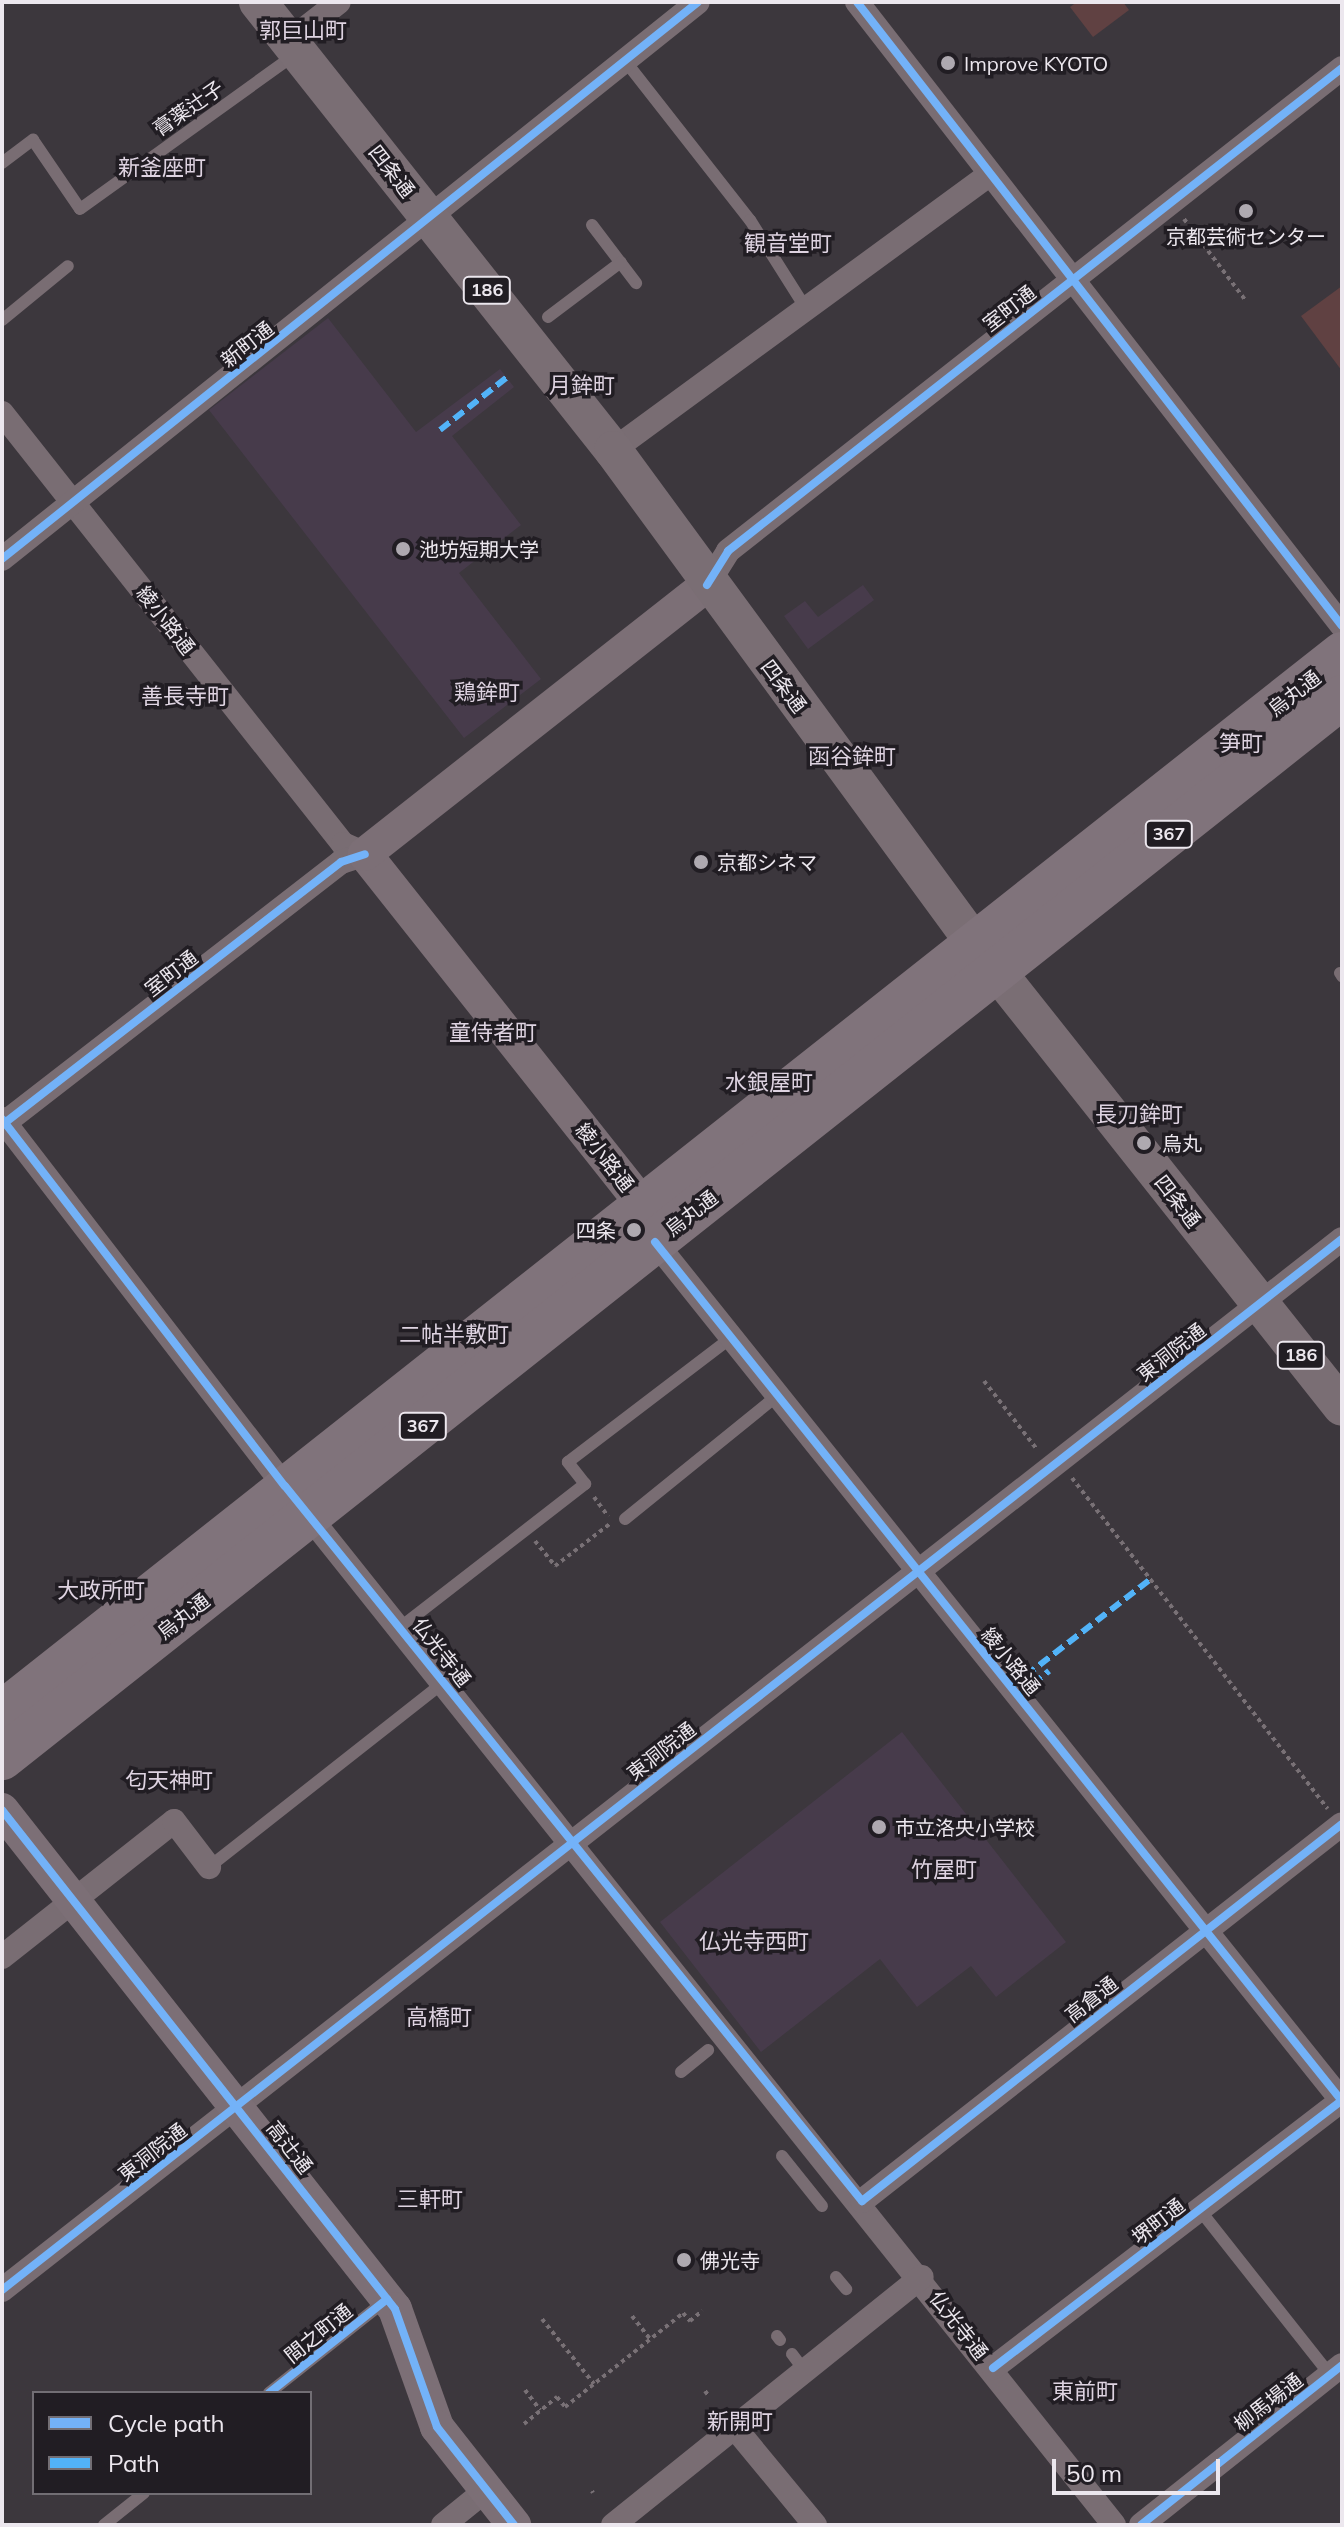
<!DOCTYPE html>
<html>
<head>
<meta charset="utf-8">
<style>
	body { margin:0 }
	#map { position:relative; width:1344px; height:2527px; overflow:hidden; background:#3c373d; font-family:Mulish,"Noto Sans JP",sans-serif }
	div>[style] { position:absolute }
	.built>* { inset:0; background:#473b4b }
	.green>* { inset:0; background:#604142 }
	.path>* { height:4px; margin-top:-2px; transform-origin:0; background:repeating-linear-gradient(90deg,#797176 0 4px,transparent 0 8px) }
	.lane>* { height:12px; margin:-6px; padding:0 6px; transform-origin:6px; border-radius:6px; background:#796d73 }
	.street>* { height:24px; margin:-12px; padding:0 12px; transform-origin:12px; border-radius:12px; background:#796d73 }
	.secondary>* { height:34px; margin:-17px; padding:0 17px; transform-origin:17px; border-radius:17px; background:#7c6f76 }
	.primary>* { height:38px; margin:-19px; padding:0 19px; transform-origin:19px; border-radius:19px; background:#7a6e74 }
	.highway>* { height:44px; margin:-22px; padding:0 22px; transform-origin:22px; border-radius:22px; background:#80737b }
	.quiet>* { height:6px; margin-top:-3px; transform-origin:0; background:repeating-linear-gradient(90deg,#52b3f8 0 12px,transparent 0 18px) }
	.cycleway>* { height:8px; margin:-4px; padding:0 4px; transform-origin:4px; border-radius:4px; background:#73b2f8 }
	.dots>* { width:22px; height:22px; translate:-50% -50%; box-sizing:border-box; border:4px solid #211d23; border-radius:50% }
	span { translate:-50% -50%; white-space:nowrap; text-align:center; line-height:1.15; -webkit-text-stroke:7px #211d23; paint-order:stroke }
	.shield-label span { padding:2px 6px; background:#211d23; border:2px solid; border-radius:6px; -webkit-text-stroke-width:0 }
	.shield-label { font-size:18px; color:#ece7ee; font-weight:700 }
	.poi-label { font-size:20px; color:#ece7ee }
	.left { translate:0 -50%; text-align:left }
	.right { translate:-100% -50%; text-align:right }
	.street-label { font-size:20px; color:#ece7ee }
	.neighbourhood-label { font-size:22px; color:#ded3e1 }
	.frame { position:absolute; inset:0; border:4px solid #ece7ee; pointer-events:none }
	.legend { position:absolute; left:32px; top:2391px; width:280px; height:104px; box-sizing:border-box; background:#211d23; border:2px solid #726e74; margin:0; padding:10px 14px; list-style:none; font-size:24px; color:#ece7ee }
	.legend li { display:flex; align-items:center; gap:16px; height:40px }
	.legend b { width:40px; border:2px solid #726e74 }
	.scale { position:absolute; left:1052px; top:2459px; width:168px; height:36px; box-sizing:border-box; border:4px solid #ece7ee; border-top:0; padding-left:10px; font-size:24px; line-height:28px; white-space:nowrap; color:#ece7ee; -webkit-text-stroke:6px #211d23; paint-order:stroke }
</style>
</head>
<body>
<div id="map">
	<div class="built">
		<div style="clip-path:polygon(328px 318px,416px 432px,500px 369px,514px 387px,452px 436px,521px 525px,459px 573px,541px 679px,464px 738px,209px 410px)"></div>
		<div style="clip-path:polygon(863px 585px,874px 600px,808px 649px,784px 616px,805px 601px,818px 617px)"></div>
		<div style="clip-path:polygon(902px 1732px,1066px 1942px,996px 1997px,971px 1966px,917px 2007px,880px 1959px,761px 2052px,660px 1922px)"></div>
	</div>
	<div class="green">
		<div style="clip-path:polygon(1077px 2px,1123px 2px,1129px 10px,1093px 37px,1070px 7px)"></div>
		<div style="clip-path:polygon(1342px 286px,1342px 371px,1301px 316px)"></div>
	</div>
	<div class="path">
		<div style="left:1184px;top:219px;width:103px;rotate:52.9deg"></div>
		<div style="left:984px;top:1381px;width:85px;rotate:52.2deg"></div>
		<div style="left:1072px;top:1478px;width:418px;rotate:52.3deg"></div>
		<div style="left:594px;top:1497px;width:24px;rotate:54deg"></div>
		<div style="left:535px;top:1541px;width:32px;rotate:51deg"></div>
		<div style="left:555px;top:1566px;width:71px;rotate:-37.5deg"></div>
		<div style="left:632px;top:2316px;width:29px;rotate:52deg"></div>
		<div style="left:542px;top:2319px;width:83px;rotate:51.3deg"></div>
		<div style="left:525px;top:2390px;width:25px;rotate:53deg"></div>
		<div style="left:705px;top:2391px;width:5px;rotate:53deg"></div>
		<div style="left:524px;top:2424px;width:43px;rotate:-39.3deg"></div>
		<div style="left:557px;top:2397px;width:13px;rotate:51deg"></div>
		<div style="left:565px;top:2407px;width:151px;rotate:-38.5deg"></div>
		<div style="left:683px;top:2313px;width:11px;rotate:49deg"></div>
		<div style="left:690px;top:2321px;width:16px;rotate:-40deg"></div>
		<div style="left:592px;top:2491px;width:2px;rotate:63deg"></div>
	</div>
	<div class="lane">
		<div style="left:626px;top:62px;width:201px;rotate:51.9deg"></div>
		<div style="left:750px;top:220px;width:107px;rotate:57.7deg"></div>
		<div style="left:2px;top:163px;width:39px;rotate:-37deg"></div>
		<div style="left:33px;top:140px;width:83px;rotate:55.7deg"></div>
		<div style="left:80px;top:209px;width:262px;rotate:-35.7deg"></div>
		<div style="left:592px;top:225px;width:73px;rotate:52.8deg"></div>
		<div style="left:548px;top:317px;width:91px;rotate:-37deg"></div>
		<div style="left:2px;top:320px;width:85px;rotate:-39.3deg"></div>
		<div style="left:1340px;top:973px;width:4px;rotate:56deg"></div>
		<div style="left:625px;top:1519px;width:196px;rotate:-39deg"></div>
		<div style="left:402px;top:1626px;width:232px;rotate:-37.8deg"></div>
		<div style="left:585px;top:1484px;width:28px;rotate:-128deg"></div>
		<div style="left:568px;top:1462px;width:205px;rotate:-37.3deg"></div>
		<div style="left:209px;top:1867px;width:300px;rotate:-38.2deg"></div>
		<div style="left:681px;top:2072px;width:35px;rotate:-39deg"></div>
		<div style="left:782px;top:2156px;width:64px;rotate:51.3deg"></div>
		<div style="left:1199px;top:2209px;width:211px;rotate:51.7deg"></div>
		<div style="left:836px;top:2277px;width:16px;rotate:50deg"></div>
		<div style="left:777px;top:2336px;width:5px;rotate:53deg"></div>
		<div style="left:792px;top:2354px;width:21px;rotate:53deg"></div>
		<div style="left:269px;top:2393px;width:148px;rotate:-38.4deg"></div>
		<div style="left:104px;top:2525px;width:51px;rotate:-38.7deg"></div>
	</div>
	<div class="street">
		<div style="left:857px;top:2px;width:790px;rotate:52.14deg"></div>
		<div style="left:289px;top:41px;width:63px;rotate:-38deg"></div>
		<div style="left:2px;top:413px;width:550px;rotate:51.65deg"></div>
		<div style="left:343px;top:844px;width:24px;rotate:24deg"></div>
		<div style="left:613px;top:450px;width:464px;rotate:-36.2deg"></div>
		<div style="left:2px;top:559px;width:891px;rotate:-38.67deg"></div>
		<div style="left:707px;top:585px;width:40px;rotate:-58deg"></div>
		<div style="left:728px;top:551px;width:781px;rotate:-38.19deg"></div>
		<div style="left:2px;top:1119px;width:463px;rotate:52.4deg"></div>
		<div style="left:285px;top:1486px;width:1329px;rotate:51.41deg"></div>
		<div style="left:2px;top:1125px;width:429px;rotate:-37.8deg"></div>
		<div style="left:341px;top:862px;width:25px;rotate:-18deg"></div>
		<div style="left:655px;top:1242px;width:1100px;rotate:51.35deg"></div>
		<div style="left:2px;top:1957px;width:219px;rotate:-38.3deg"></div>
		<div style="left:174px;top:1821px;width:58px;rotate:52.7deg"></div>
		<div style="left:862px;top:2201px;width:610px;rotate:-38.15deg"></div>
		<div style="left:2px;top:2290px;width:1703px;rotate:-38.11deg"></div>
		<div style="left:993px;top:2368px;width:440px;rotate:-37.5deg"></div>
		<div style="left:735px;top:2428px;width:126px;rotate:50.5deg"></div>
		<div style="left:443px;top:2525px;width:55px;rotate:-39.1deg"></div>
		<div style="left:613px;top:2525px;width:396px;rotate:-38.8deg"></div>
		<div style="left:1141px;top:2525px;width:257px;rotate:-38.5deg"></div>
	</div>
	<div class="secondary">
		<div style="left:651px;top:1230px;width:26px;rotate:-108deg"></div>
		<div style="left:643px;top:1205px;width:448px;rotate:-128.4deg"></div>
		<div style="left:365px;top:854px;width:435px;rotate:-38.2deg"></div>
		<div style="left:2px;top:1810px;width:635px;rotate:51.78deg"></div>
		<div style="left:395px;top:2309px;width:125px;rotate:70.4deg"></div>
		<div style="left:437px;top:2427px;width:125px;rotate:51.8deg"></div>
	</div>
	<div class="primary">
		<div style="left:258px;top:2px;width:572px;rotate:51.61deg"></div>
		<div style="left:613px;top:450px;width:614px;rotate:53.75deg"></div>
		<div style="left:976px;top:945px;width:589px;rotate:51.61deg"></div>
	</div>
	<div class="highway">
		<div style="left:2px;top:1713px;width:1708px;rotate:-38.32deg"></div>
		<div style="left:2px;top:1758px;width:1709px;rotate:-38.37deg"></div>
	</div>
	<div class="quiet">
		<div style="left:440px;top:430px;width:89px;rotate:-38.2deg"></div>
		<div style="left:1011px;top:1687px;width:178px;rotate:-37.7deg"></div>
		<div style="left:1018px;top:1696px;width:40px;rotate:-39deg"></div>
	</div>
	<div class="cycleway">
		<div style="left:857px;top:2px;width:790px;rotate:52.14deg"></div>
		<div style="left:2px;top:559px;width:891px;rotate:-38.67deg"></div>
		<div style="left:707px;top:585px;width:40px;rotate:-58deg"></div>
		<div style="left:728px;top:551px;width:781px;rotate:-38.19deg"></div>
		<div style="left:2px;top:1119px;width:463px;rotate:52.4deg"></div>
		<div style="left:285px;top:1486px;width:919px;rotate:51.1deg"></div>
		<div style="left:862px;top:2201px;width:610px;rotate:-38.15deg"></div>
		<div style="left:2px;top:1125px;width:429px;rotate:-37.8deg"></div>
		<div style="left:341px;top:862px;width:25px;rotate:-18deg"></div>
		<div style="left:655px;top:1242px;width:1100px;rotate:51.35deg"></div>
		<div style="left:2px;top:1810px;width:635px;rotate:51.78deg"></div>
		<div style="left:395px;top:2309px;width:125px;rotate:70.4deg"></div>
		<div style="left:437px;top:2427px;width:125px;rotate:51.8deg"></div>
		<div style="left:2px;top:2290px;width:1703px;rotate:-38.11deg"></div>
		<div style="left:993px;top:2368px;width:440px;rotate:-37.5deg"></div>
		<div style="left:269px;top:2393px;width:151px;rotate:-38.5deg"></div>
		<div style="left:1141px;top:2525px;width:257px;rotate:-38.5deg"></div>
	</div>
	<div class="dots">
		<div style="left:948px;top:63px;background:#aea9b0"></div>
		<div style="left:1246px;top:211px;background:#aea9b0"></div>
		<div style="left:403px;top:549px;background:#aea9b0"></div>
		<div style="left:701px;top:862px;background:#aea9b0"></div>
		<div style="left:1144px;top:1143px;background:#aea9b0"></div>
		<div style="left:634px;top:1230px;background:#aea9b0"></div>
		<div style="left:879px;top:1827px;background:#aea9b0"></div>
		<div style="left:684px;top:2260px;background:#aea9b0"></div>
	</div>
	<div class="shield-label">
		<span style="left:487px;top:290px">186</span>
		<span style="left:1169px;top:834px">367</span>
		<span style="left:1301px;top:1355px">186</span>
		<span style="left:423px;top:1426px">367</span>
	</div>
	<div class="poi-label">
		<span class="left" style="left:964px;top:63px">Improve KYOTO</span>
		<span style="left:1246px;top:236px">京都芸術センター</span>
		<span class="left" style="left:419px;top:549px">池坊短期大学</span>
		<span class="left" style="left:717px;top:862px">京都シネマ</span>
		<span class="left" style="left:1162px;top:1143px">烏丸</span>
		<span class="right" style="left:616px;top:1230px">四条</span>
		<span class="left" style="left:895px;top:1827px">市立洛央小学校</span>
		<span class="left" style="left:700px;top:2260px">佛光寺</span>
	</div>
	<div class="street-label">
		<span style="left:188px;top:108px;rotate:-35deg">膏薬辻子</span>
		<span style="left:392px;top:171px;rotate:52deg">四条通</span>
		<span style="left:1009px;top:308px;rotate:-38deg">室町通</span>
		<span style="left:247px;top:344px;rotate:-38deg">新町通</span>
		<span style="left:166px;top:620px;rotate:52deg">綾小路通</span>
		<span style="left:784px;top:686px;rotate:53deg">四条通</span>
		<span style="left:1294px;top:693px;rotate:-38deg">烏丸通</span>
		<span style="left:171px;top:973px;rotate:-38deg">室町通</span>
		<span style="left:605px;top:1157px;rotate:52deg">綾小路通</span>
		<span style="left:1178px;top:1201px;rotate:52deg">四条通</span>
		<span style="left:691px;top:1213px;rotate:-38deg">烏丸通</span>
		<span style="left:1171px;top:1352px;rotate:-38deg">東洞院通</span>
		<span style="left:183px;top:1616px;rotate:-38deg">烏丸通</span>
		<span style="left:442px;top:1652px;rotate:52deg">仏光寺通</span>
		<span style="left:1011px;top:1661px;rotate:51deg">綾小路通</span>
		<span style="left:661px;top:1751px;rotate:-38deg">東洞院通</span>
		<span style="left:1091px;top:1999px;rotate:-38deg">高倉通</span>
		<span style="left:290px;top:2147px;rotate:52deg">高辻通</span>
		<span style="left:152px;top:2152px;rotate:-38deg">東洞院通</span>
		<span style="left:1158px;top:2221px;rotate:-38deg">堺町通</span>
		<span style="left:959px;top:2325px;rotate:52deg">仏光寺通</span>
		<span style="left:318px;top:2333px;rotate:-39deg">間之町通</span>
		<span style="left:1268px;top:2402px;rotate:-38deg">柳馬場通</span>
	</div>
	<div class="neighbourhood-label">
		<span style="left:303px;top:31px">郭巨山町</span>
		<span style="left:162px;top:168px">新釜座町</span>
		<span style="left:788px;top:244px">観音堂町</span>
		<span style="left:582px;top:386px">月鉾町</span>
		<span style="left:487px;top:693px">鶏鉾町</span>
		<span style="left:185px;top:697px">善長寺町</span>
		<span style="left:1241px;top:744px">笋町</span>
		<span style="left:852px;top:757px">函谷鉾町</span>
		<span style="left:493px;top:1033px">童侍者町</span>
		<span style="left:769px;top:1083px">水銀屋町</span>
		<span style="left:1139px;top:1115px">長刀鉾町</span>
		<span style="left:454px;top:1335px">二帖半敷町</span>
		<span style="left:101px;top:1591px">大政所町</span>
		<span style="left:169px;top:1781px">匂天神町</span>
		<span style="left:944px;top:1870px">竹屋町</span>
		<span style="left:754px;top:1942px">仏光寺西町</span>
		<span style="left:439px;top:2018px">高橋町</span>
		<span style="left:430px;top:2200px">三軒町</span>
		<span style="left:1085px;top:2392px">東前町</span>
		<span style="left:740px;top:2422px">新開町</span>
	</div>
	<div class="frame"></div>
	<ul class="legend">
	<li><b style="height:10px;background:#73b2f8"></b>Cycle path</li>
	<li><b style="height:10px;background:#52b3f8"></b>Path</li>
	</ul>
	<div class="scale">50 m</div>
</div>
</body>
</html>
